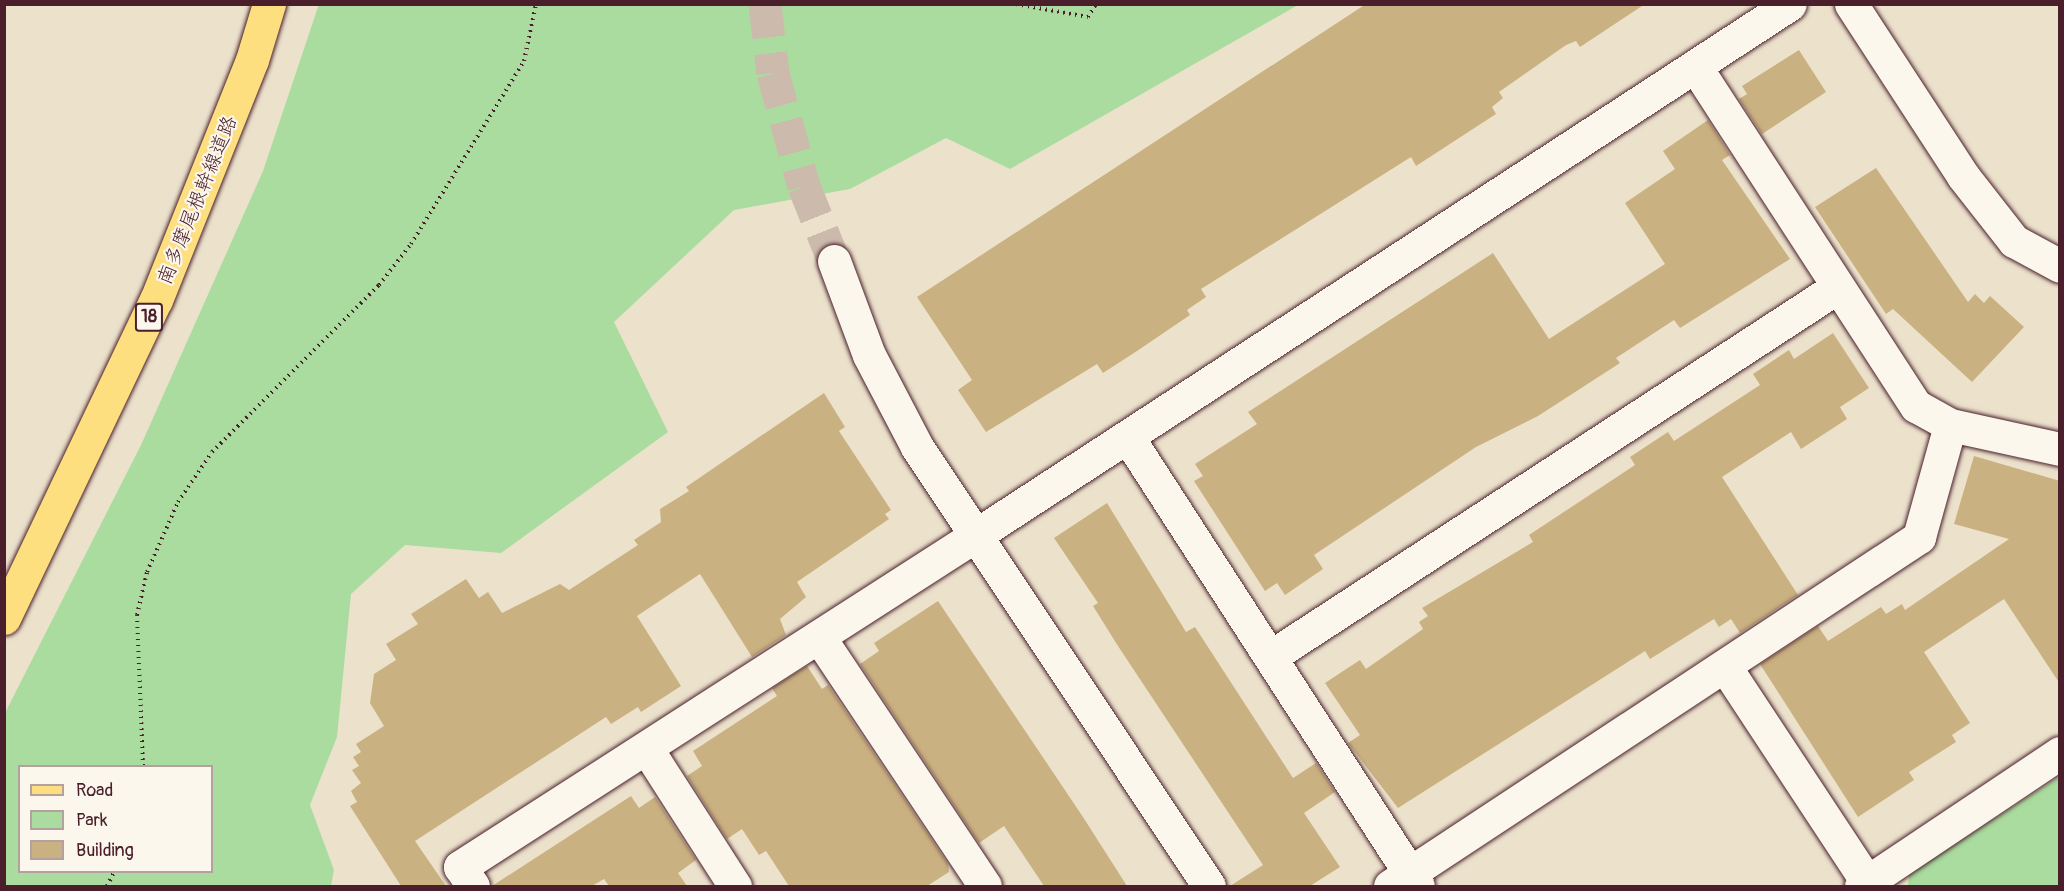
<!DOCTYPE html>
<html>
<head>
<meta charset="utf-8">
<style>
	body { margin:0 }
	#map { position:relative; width:2064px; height:891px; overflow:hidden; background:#ece2cc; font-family:Pangolin,"Klee One",sans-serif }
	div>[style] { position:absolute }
	.green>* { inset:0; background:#a9dc9e }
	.building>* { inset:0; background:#cab181 }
	.secondary-tunnel>* { height:33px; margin-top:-16.5px; transform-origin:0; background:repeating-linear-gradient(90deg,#ccbbac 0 33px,transparent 0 49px) }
	.path>* { height:4px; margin-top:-2px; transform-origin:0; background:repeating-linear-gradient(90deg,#4a1f2b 0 1.5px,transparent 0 6px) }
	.roads { filter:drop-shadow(0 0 2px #4a1f2b) drop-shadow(0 0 2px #4a1f2b) }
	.street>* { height:33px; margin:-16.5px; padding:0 16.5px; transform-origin:16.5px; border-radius:16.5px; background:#fbf7ec }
	.secondary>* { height:33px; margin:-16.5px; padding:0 16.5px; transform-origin:16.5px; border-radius:16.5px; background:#fbf7ec }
	.primary>* { height:33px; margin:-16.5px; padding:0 16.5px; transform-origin:16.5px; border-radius:16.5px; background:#fddf80 }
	span { translate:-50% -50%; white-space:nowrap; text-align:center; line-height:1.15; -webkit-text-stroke:4.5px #fbf7ec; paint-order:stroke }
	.shield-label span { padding:2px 4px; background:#fbf7ec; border:2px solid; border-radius:4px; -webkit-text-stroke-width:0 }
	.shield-label { font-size:18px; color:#4a1f2b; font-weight:700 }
	.street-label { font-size:20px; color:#4a1f2b }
	.frame { position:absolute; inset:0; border:6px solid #4a1f2b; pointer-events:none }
	.legend { position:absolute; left:18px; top:765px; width:195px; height:108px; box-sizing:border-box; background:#fbf7ec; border:2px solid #b4a19f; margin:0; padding:8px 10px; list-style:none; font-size:18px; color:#4a1f2b }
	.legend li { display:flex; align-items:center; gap:12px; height:30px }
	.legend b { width:30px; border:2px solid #b4a19f }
</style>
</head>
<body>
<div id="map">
	<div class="green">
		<div style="clip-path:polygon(evenodd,319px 4px,1298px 4px,1298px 5px,1010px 169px,946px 138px,850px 189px,734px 210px,614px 322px,668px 432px,501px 553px,405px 545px,351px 594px,337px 737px,310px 805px,334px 870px,331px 886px,5px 886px,5px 713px,141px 445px,263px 171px,319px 4px,20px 766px,212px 766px,212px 872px,20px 872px,20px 766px)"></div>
		<div style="clip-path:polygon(2059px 777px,2059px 886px,1908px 886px,1909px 874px)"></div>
	</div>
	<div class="building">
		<div style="clip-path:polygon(1366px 4px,1645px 4px,1580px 47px,1576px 41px,1566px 45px,1499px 92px,1503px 98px,1492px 107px,1496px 114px,1416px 166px,1411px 157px,1201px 289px,1206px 297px,1187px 310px,1190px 315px,1137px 351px,1103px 373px,1097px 364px,986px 432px,958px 390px,972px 380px,917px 297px)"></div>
		<div style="clip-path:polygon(1799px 50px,1826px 92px,1762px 134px,1739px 99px,1747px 94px,1742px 86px)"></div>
		<div style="clip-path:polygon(1708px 120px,1730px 155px,1722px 160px,1790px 259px,1680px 328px,1674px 320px,1616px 358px,1620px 363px,1538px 416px,1476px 447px,1314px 555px,1323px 569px,1285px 595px,1277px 583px,1265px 591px,1194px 481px,1203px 476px,1195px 464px,1257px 424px,1248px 412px,1493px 253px,1549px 339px,1665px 264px,1625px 203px,1675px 169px,1663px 151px)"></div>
		<div style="clip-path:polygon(1876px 168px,1968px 302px,1975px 294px,1984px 303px,1990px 296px,2024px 327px,1972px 382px,1893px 309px,1886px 314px,1815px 207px)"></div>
		<div style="clip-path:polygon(1833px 333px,1869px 388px,1840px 407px,1847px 419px,1801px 449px,1791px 432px,1722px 477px,1798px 595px,1740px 633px,1731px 619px,1719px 627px,1714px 619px,1650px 659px,1645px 651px,1398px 808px,1348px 743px,1360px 735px,1325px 683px,1360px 660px,1366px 669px,1423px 629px,1419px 622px,1428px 616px,1422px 608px,1533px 542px,1529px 535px,1635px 465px,1630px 457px,1668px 432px,1674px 441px,1760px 385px,1753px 374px,1789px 350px,1794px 359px)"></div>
		<div style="clip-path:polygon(824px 393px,845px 427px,839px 431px,891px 510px,885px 514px,889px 519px,797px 582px,806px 597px,780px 619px,786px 635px,752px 657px,700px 574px,637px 616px,681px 686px,641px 712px,638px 707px,611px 724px,606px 717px,415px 841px,446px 886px,401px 886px,350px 806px,357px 802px,351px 791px,361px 783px,352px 770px,359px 766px,353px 757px,361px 752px,356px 744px,384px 726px,370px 703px,374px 674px,396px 660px,386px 644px,418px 624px,411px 614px,466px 579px,479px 598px,488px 592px,502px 613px,560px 584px,569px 590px,638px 545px,634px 540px,661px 522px,660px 509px,689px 491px,686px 487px)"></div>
		<div style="clip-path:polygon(1974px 456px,2060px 481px,2060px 684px,2004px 599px,1924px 652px,1970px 723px,1952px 735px,1956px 742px,1909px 772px,1914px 780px,1858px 817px,1760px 664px,1818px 626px,1828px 641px,1881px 607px,1886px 614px,1902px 604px,1905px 610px,2009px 539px,1954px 524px)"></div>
		<div style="clip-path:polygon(1107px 503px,1186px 632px,1195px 627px,1293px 778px,1316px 763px,1335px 792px,1304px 813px,1340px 867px,1310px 886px,1230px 886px,1263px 865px,1118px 646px,1093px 606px,1098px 603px,1054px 538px)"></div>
		<div style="clip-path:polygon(938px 601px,1083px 817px,1127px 886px,1044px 886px,1004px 826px,979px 843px,860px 664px,879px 651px,874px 643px)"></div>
		<div style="clip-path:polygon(807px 666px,822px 689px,828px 685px,948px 864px,949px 872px,927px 886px,789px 886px,766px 851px,759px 855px,742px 829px,727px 839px,687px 776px,702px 766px,693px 751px,777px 696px,772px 688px)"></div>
		<div style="clip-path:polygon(631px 796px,639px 808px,655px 797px,696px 860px,678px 873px,687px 886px,609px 886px,604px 879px,592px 886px,492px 886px)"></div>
	</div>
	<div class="secondary-tunnel">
		<div style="left:765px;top:4px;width:69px;rotate:83.4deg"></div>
		<div style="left:773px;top:73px;width:117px;rotate:74.7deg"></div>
		<div style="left:804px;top:186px;width:81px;rotate:68.2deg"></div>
	</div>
	<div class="path">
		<div style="left:1016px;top:4px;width:73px;rotate:10.2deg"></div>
		<div style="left:1088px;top:17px;width:15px;rotate:-58deg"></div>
		<div style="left:143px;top:766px;width:151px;rotate:-92.3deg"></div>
		<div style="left:137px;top:615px;width:44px;rotate:-76.9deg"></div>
		<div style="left:147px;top:572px;width:77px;rotate:-66.1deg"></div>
		<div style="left:178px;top:502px;width:60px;rotate:-55.8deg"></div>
		<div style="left:212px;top:452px;width:236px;rotate:-45deg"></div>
		<div style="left:379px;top:285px;width:52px;rotate:-52deg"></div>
		<div style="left:411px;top:244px;width:215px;rotate:-58.3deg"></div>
		<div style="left:524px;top:61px;width:58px;rotate:-78.1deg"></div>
		<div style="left:107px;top:886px;width:16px;rotate:-63deg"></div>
	</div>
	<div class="roads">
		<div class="street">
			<div style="left:1851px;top:4px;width:205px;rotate:56.9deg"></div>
			<div style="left:1963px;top:176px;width:83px;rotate:51.9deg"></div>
			<div style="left:2014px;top:241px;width:52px;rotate:28.5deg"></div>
			<div style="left:1695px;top:66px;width:406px;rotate:57deg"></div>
			<div style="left:1916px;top:406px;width:39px;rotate:29deg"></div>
			<div style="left:1950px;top:425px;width:113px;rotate:12.3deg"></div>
			<div style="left:1129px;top:439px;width:532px;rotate:57.12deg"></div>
			<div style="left:819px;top:637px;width:299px;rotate:56.3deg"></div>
			<div style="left:1270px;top:657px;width:676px;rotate:-33.1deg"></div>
			<div style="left:1726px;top:668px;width:261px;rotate:56.6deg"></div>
			<div style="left:647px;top:749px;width:163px;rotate:57.3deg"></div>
			<div style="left:473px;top:886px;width:23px;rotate:-124deg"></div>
			<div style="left:460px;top:867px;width:610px;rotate:-32.75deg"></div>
			<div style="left:1390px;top:886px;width:634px;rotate:-33.41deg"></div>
			<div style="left:1919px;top:537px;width:116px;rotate:-74.5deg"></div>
			<div style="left:1861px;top:886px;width:239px;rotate:-33.8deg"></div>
		</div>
		<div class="secondary">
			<div style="left:834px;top:261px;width:100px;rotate:69.6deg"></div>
			<div style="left:869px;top:355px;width:104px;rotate:62.4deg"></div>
			<div style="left:917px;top:447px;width:527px;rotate:56.37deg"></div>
			<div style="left:973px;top:537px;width:975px;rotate:-33.12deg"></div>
		</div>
		<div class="primary">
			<div style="left:4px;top:618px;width:352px;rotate:-64.5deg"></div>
			<div style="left:156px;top:300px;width:258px;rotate:-68.2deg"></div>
			<div style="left:252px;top:60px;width:59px;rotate:-73.1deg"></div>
		</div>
	</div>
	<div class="shield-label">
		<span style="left:149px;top:317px">18</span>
	</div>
	<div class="street-label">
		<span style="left:197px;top:200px;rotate:-68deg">南多摩尾根幹線道路</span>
	</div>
	<div class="frame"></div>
	<ul class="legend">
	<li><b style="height:8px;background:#fddf80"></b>Road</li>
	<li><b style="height:16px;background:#a9dc9e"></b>Park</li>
	<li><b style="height:16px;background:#cab181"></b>Building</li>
	</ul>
</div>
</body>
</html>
